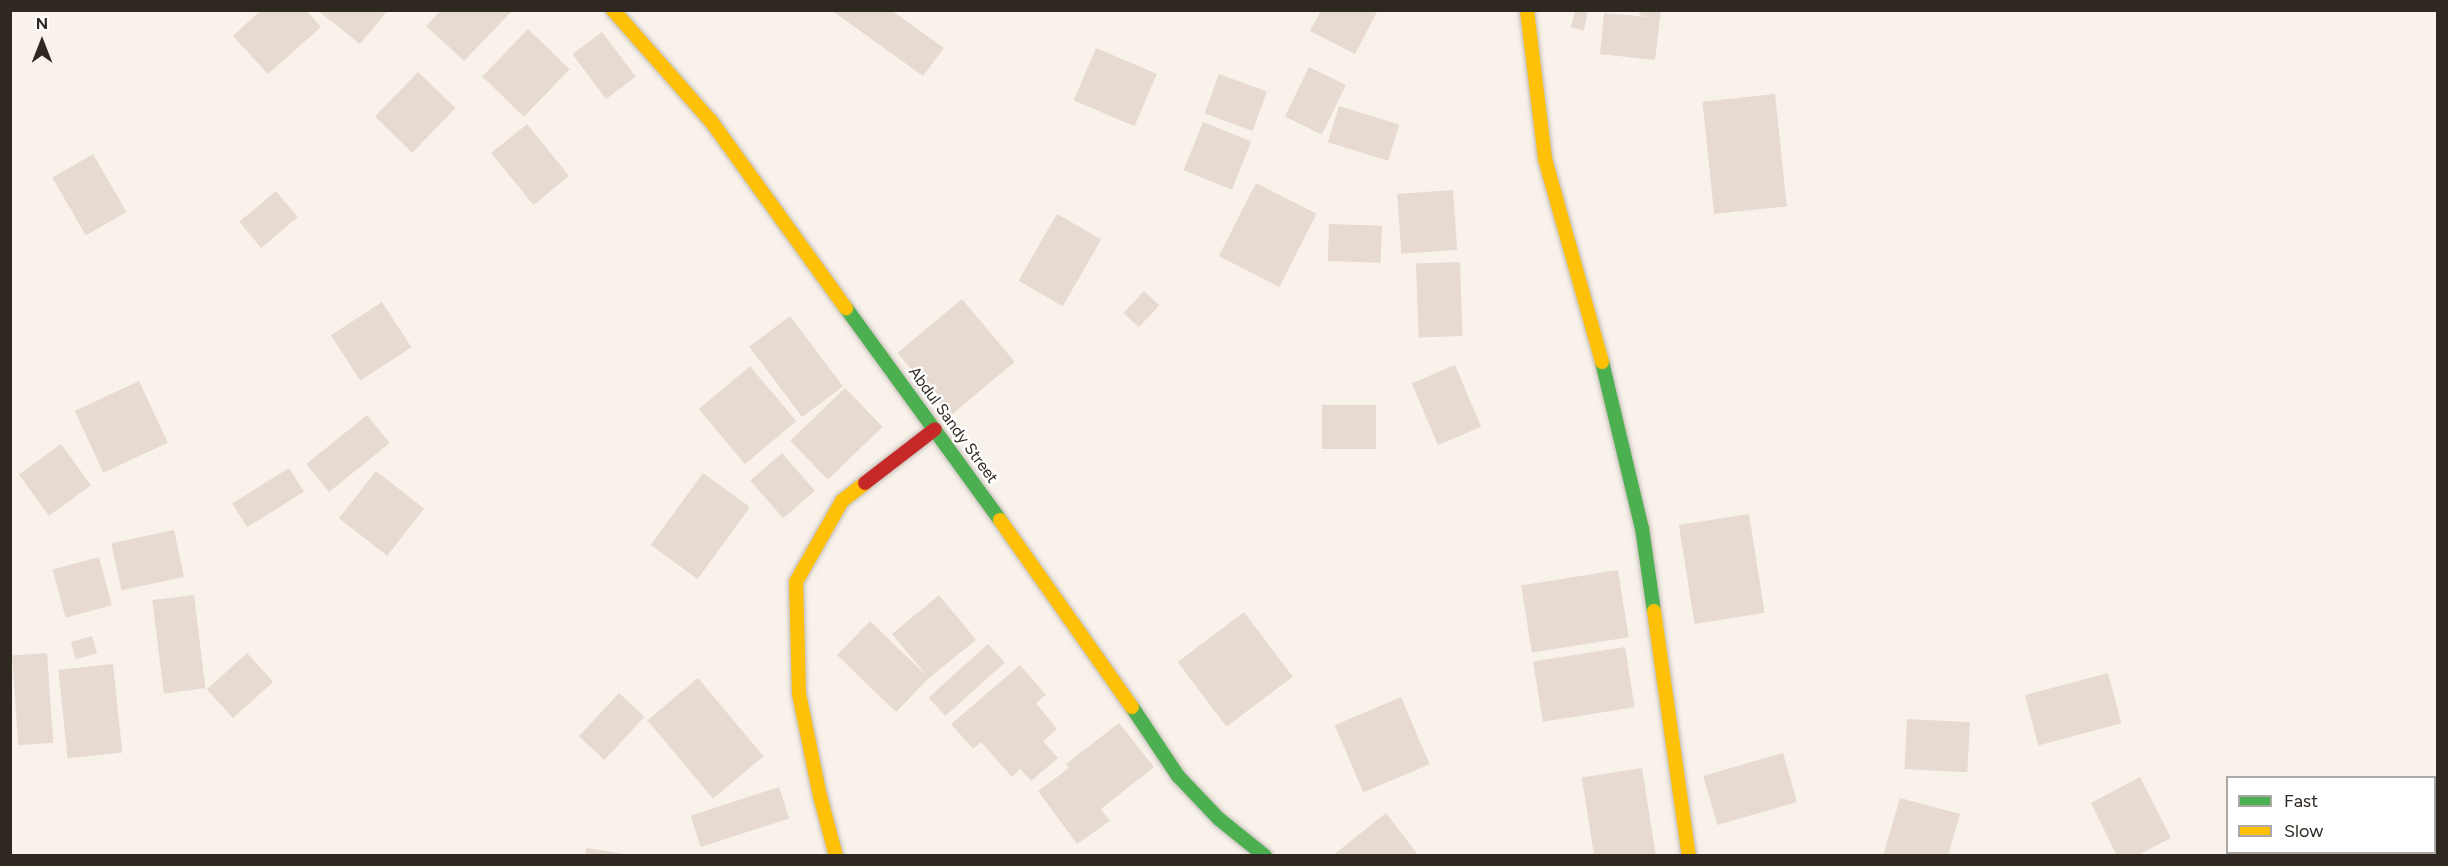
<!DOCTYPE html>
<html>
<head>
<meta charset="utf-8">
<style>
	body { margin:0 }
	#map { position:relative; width:2448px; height:866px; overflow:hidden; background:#f8f2eb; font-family:Figtree,sans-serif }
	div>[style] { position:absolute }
	.building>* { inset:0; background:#e7dad1; transform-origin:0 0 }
	.roads { filter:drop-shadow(0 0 2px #c2bcb5) drop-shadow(0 0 2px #c2bcb5) }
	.fast>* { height:14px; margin:-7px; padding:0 7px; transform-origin:7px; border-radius:7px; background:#4caf50 }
	.slow>* { height:14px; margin:-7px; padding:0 7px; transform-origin:7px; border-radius:7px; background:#ffc107 }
	.jam>* { height:14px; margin:-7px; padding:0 7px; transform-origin:7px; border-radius:7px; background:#c62828 }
	span { translate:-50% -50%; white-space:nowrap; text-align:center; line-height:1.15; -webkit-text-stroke:4.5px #fff; paint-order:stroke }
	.street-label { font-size:16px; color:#2e2820 }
	.frame { position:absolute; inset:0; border:12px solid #2e2820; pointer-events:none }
	.legend { position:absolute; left:2226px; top:776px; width:210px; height:78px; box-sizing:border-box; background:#fff; border:2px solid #aba9a6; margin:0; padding:8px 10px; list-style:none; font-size:18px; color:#2e2820 }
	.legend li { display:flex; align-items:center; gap:12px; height:30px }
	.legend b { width:30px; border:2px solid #aba9a6 }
	.north { position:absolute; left:12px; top:12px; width:60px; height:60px; -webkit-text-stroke:4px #fff; paint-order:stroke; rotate:0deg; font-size:16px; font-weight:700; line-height:24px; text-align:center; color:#2e2820 }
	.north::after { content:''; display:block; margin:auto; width:21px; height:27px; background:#2e2820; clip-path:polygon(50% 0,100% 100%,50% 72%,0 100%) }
</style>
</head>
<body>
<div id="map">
	<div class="building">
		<div style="clip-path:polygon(261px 10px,306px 10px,321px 27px,268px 74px,233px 36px)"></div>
		<div style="clip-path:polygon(317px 10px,388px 10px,360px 44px)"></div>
		<div style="clip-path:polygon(441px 10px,513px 10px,464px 61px,426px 26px)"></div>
		<div style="clip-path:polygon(831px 10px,891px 10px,944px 48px,923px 76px)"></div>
		<div style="clip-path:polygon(1321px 10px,1378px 10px,1355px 54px,1310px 31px)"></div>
		<div style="left:1575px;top:10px;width:13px;height:18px;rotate:13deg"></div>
		<div style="clip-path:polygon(1640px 10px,1661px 10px,1655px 60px,1600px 54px,1604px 13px,1649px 17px,1639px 15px)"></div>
		<div style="left:528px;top:29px;width:58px;height:66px;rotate:44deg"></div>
		<div style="left:602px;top:32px;width:56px;height:37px;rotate:53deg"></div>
		<div style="left:1096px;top:48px;width:66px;height:57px;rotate:23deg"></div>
		<div style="left:1309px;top:67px;width:41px;height:55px;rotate:26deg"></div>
		<div style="left:418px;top:72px;width:52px;height:62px;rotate:44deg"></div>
		<div style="left:1219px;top:74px;width:51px;height:42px;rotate:20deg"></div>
		<div style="left:1775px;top:94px;width:113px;height:73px;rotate:84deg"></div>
		<div style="left:1339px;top:106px;width:63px;height:38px;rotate:17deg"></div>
		<div style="left:1203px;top:122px;width:52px;height:52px;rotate:22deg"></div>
		<div style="left:527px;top:124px;width:67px;height:46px;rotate:51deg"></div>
		<div style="left:93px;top:154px;width:67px;height:47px;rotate:60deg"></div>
		<div style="left:1256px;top:183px;width:68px;height:82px;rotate:27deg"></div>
		<div style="left:1453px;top:190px;width:60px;height:56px;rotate:86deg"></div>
		<div style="left:276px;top:191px;width:34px;height:48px;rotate:50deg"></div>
		<div style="left:1057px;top:214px;width:51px;height:77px;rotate:30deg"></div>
		<div style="left:1329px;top:224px;width:53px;height:37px;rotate:2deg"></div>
		<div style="left:1460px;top:262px;width:74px;height:44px;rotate:88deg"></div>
		<div style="left:1144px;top:291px;width:21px;height:30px;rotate:43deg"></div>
		<div style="left:962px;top:299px;width:82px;height:84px;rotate:50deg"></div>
		<div style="left:382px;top:302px;width:54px;height:61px;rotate:57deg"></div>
		<div style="left:790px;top:316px;width:88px;height:51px;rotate:53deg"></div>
		<div style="left:1455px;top:365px;width:67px;height:47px;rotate:67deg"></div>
		<div style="left:750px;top:366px;width:72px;height:67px;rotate:50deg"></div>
		<div style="left:139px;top:381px;width:68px;height:71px;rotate:65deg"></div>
		<div style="left:845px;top:388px;width:54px;height:76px;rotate:46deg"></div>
		<div style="left:1322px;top:405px;width:54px;height:44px"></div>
		<div style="left:367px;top:415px;width:36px;height:78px;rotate:51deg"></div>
		<div style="left:61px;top:444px;width:51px;height:52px;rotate:54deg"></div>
		<div style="left:782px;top:453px;width:50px;height:42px;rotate:49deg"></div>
		<div style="left:289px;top:468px;width:28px;height:67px;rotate:58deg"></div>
		<div style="left:376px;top:471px;width:61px;height:60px;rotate:38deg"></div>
		<div style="left:703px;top:473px;width:58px;height:89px;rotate:36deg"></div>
		<div style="left:1749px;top:514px;width:100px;height:71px;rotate:81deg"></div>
		<div style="left:174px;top:530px;width:48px;height:64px;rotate:78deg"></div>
		<div style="left:99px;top:557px;width:50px;height:48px;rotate:75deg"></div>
		<div style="left:1618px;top:570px;width:68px;height:98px;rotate:81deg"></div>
		<div style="left:194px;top:595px;width:94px;height:42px;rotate:83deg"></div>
		<div style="clip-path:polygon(939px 595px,976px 640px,929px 678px,896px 712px,837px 655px,870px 621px,928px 677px,892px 634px)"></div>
		<div style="left:1244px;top:612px;width:81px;height:83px;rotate:53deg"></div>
		<div style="left:92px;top:636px;width:18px;height:22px;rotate:74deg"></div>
		<div style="left:988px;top:644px;width:25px;height:80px;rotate:48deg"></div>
		<div style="left:1625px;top:647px;width:61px;height:93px;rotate:81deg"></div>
		<div style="left:47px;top:653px;width:90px;height:35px;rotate:86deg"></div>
		<div style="left:247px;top:653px;width:39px;height:54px;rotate:48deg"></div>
		<div style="left:113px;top:664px;width:89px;height:55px;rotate:84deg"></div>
		<div style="clip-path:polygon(1020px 665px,1046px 695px,1036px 703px,1057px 729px,1043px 741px,1058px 758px,1031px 781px,1020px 769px,1012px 777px,981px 742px,973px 749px,951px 724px)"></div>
		<div style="left:2108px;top:673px;width:52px;height:86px;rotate:75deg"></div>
		<div style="left:698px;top:678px;width:102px;height:66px;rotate:50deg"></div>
		<div style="left:619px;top:693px;width:35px;height:59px;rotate:43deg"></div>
		<div style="left:1401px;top:697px;width:73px;height:72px;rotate:67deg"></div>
		<div style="left:1907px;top:719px;width:63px;height:50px;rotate:3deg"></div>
		<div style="clip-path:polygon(1119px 723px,1154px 767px,1101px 809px,1110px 821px,1077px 844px,1038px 791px,1069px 768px,1066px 764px)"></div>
		<div style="left:1783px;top:753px;width:51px;height:83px;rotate:74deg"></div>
		<div style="left:1642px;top:768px;width:89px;height:61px;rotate:81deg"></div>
		<div style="clip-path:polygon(2140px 777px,2171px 838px,2136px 856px,2117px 856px,2091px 803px)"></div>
		<div style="left:779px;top:787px;width:33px;height:93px;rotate:72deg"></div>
		<div style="clip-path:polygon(1900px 798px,1960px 814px,1948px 856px,1883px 856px)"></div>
		<div style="clip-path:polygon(1386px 813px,1419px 856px,1332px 856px)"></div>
		<div style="clip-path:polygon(586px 848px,625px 854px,625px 856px,585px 856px)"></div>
	</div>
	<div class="roads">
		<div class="fast">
			<div style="left:846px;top:308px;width:262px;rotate:54deg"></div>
			<div style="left:1602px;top:362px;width:171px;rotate:76.5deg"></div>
			<div style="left:1642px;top:528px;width:84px;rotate:81.8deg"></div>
			<div style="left:1132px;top:707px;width:83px;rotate:56.3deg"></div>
			<div style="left:1178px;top:776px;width:59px;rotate:46.4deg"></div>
			<div style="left:1219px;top:819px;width:59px;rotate:38.8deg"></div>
		</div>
		<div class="slow">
			<div style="left:613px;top:10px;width:148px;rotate:48.6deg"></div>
			<div style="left:711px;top:121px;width:231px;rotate:54.2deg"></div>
			<div style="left:1527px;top:10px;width:150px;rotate:83.1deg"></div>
			<div style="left:1545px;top:159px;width:211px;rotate:74.3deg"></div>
			<div style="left:1000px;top:520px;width:229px;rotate:54.8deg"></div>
			<div style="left:1654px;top:611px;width:247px;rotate:81.9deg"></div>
			<div style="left:836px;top:856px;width:62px;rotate:-104.9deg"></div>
			<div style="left:820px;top:796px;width:104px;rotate:-101.6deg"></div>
			<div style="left:799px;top:694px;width:112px;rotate:-91.5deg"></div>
			<div style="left:796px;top:582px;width:93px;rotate:-60.4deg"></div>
			<div style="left:842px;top:501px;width:29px;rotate:-38deg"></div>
		</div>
		<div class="jam">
			<div style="left:865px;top:483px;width:88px;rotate:-37.6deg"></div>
		</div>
	</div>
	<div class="street-label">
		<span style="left:953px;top:425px;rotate:54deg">Abdul Sandy Street</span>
	</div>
	<div class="frame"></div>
	<ul class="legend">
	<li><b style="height:8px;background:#4caf50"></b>Fast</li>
	<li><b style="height:8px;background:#ffc107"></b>Slow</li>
	</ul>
	<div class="north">N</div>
</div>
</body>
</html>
